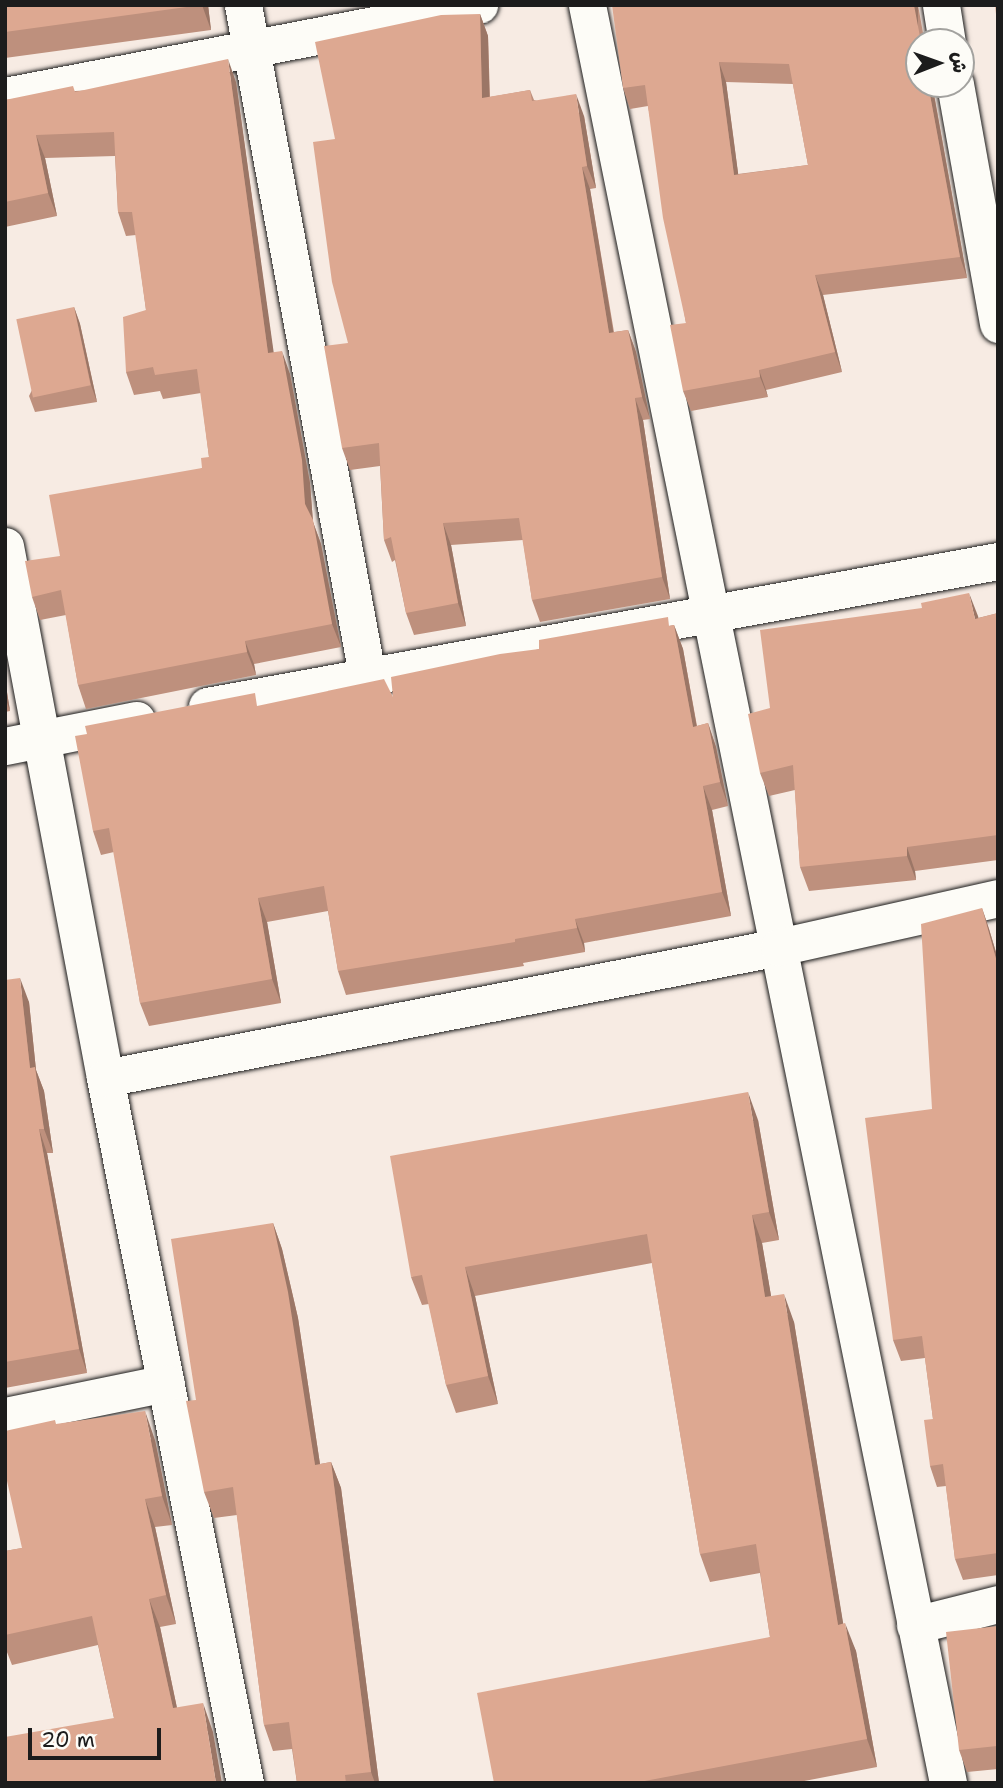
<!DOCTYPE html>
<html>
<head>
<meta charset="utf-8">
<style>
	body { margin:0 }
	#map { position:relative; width:1003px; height:1788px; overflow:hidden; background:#f7ebe3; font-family:"Shantell Sans","Playpen Sans Arabic",sans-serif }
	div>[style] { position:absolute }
	.roads { filter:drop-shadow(0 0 2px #1c1c1c) drop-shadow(0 0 2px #1c1c1c) }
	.street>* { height:37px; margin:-18.5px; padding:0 18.5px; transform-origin:18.5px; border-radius:18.5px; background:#fdfcf7 }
	.wall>* { inset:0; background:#be907d }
	.shaded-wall>* { inset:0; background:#9b7666; transform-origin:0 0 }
	.building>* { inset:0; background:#dda891; transform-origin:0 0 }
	span { translate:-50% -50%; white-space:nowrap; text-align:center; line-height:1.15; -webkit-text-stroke:5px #fdfcf7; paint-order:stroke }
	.frame { position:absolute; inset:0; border:7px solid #1c1c1c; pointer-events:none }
	.north { position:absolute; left:905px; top:28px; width:70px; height:70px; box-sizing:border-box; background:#fdfcf7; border:2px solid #a3a29f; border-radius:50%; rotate:89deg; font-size:19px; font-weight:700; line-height:28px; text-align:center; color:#1c1c1c }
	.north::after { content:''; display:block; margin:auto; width:24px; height:32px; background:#1c1c1c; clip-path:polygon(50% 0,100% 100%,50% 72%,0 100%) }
	.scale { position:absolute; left:28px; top:1728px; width:133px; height:32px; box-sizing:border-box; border:4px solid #1c1c1c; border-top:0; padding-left:9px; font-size:21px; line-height:24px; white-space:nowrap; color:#1c1c1c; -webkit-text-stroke:5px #fdfcf7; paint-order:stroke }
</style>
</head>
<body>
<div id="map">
	<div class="roads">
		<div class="street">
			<div style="left:243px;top:5px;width:681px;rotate:79.51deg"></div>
			<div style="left:587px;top:5px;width:1814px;rotate:78.52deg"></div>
			<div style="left:941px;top:5px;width:37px;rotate:81deg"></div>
			<div style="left:955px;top:84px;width:244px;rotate:79.8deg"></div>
			<div style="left:5px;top:96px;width:483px;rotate:-10.9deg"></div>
			<div style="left:5px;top:546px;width:541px;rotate:79.35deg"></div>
			<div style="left:105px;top:1078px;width:719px;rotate:78.77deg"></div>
			<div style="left:207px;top:706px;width:804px;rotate:-10.39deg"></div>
			<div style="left:5px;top:746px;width:134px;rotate:-11.2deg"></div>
			<div style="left:105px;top:1078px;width:687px;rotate:-11deg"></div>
			<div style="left:779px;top:947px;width:224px;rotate:-12.6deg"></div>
			<div style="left:5px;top:1416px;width:164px;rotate:-11.6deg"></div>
			<div style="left:915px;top:1625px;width:86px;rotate:-14.2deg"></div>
		</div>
	</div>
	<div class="wall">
		<div style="clip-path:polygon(5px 5px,208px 5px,211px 30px,5px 58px)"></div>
		<div style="clip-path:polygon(evenodd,918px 5px,967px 278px,823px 295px,842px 372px,766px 390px,768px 397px,691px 411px,683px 391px,686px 323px,648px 106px,630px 109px,623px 88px,918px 5px,726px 82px,793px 84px,808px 165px,738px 174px,726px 82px)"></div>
		<div style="clip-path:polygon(480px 14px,488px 36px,490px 97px,530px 90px,534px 100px,584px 116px,596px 188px,590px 189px,614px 332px,628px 330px,636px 352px,650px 419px,643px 420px,670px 599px,540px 622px,532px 600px,523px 540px,451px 545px,466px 626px,414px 635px,406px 613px,395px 560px,392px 562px,384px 540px,380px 466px,350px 470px,342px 448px,348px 343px)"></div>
		<div style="clip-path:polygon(236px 82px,273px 352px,290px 374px,310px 483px,313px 522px,321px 544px,341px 647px,254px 664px,256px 675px,86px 709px,78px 685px,66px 615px,40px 620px,32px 597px,60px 556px,202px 468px,209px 457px,201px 393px,163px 399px,160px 391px,134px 395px,126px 372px,146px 310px,136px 235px,126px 236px,118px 212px,115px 156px,45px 158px,57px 216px,5px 227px,5px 100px,75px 91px)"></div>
		<div style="clip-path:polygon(74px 307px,80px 324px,97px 402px,35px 412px,29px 396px)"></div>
		<div style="clip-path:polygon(998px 613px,998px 860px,915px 871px,916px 880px,809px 891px,800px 867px,795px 790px,769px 796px,760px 773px,770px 708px,978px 618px)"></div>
		<div style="clip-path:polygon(674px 625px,683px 649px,697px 726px,708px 723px,716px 747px,728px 806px,712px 810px,731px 916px,584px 943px,585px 952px,523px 963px,524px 966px,346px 995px,338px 971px,328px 911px,267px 922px,281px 1003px,149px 1026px,140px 1003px,114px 852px,101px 855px,93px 831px,87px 734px,260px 706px,393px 697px,539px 649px)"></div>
		<div style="clip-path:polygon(5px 680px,10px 711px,5px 712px)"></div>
		<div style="clip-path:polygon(982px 908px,989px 929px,998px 959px,998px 1575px,963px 1580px,955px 1559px,946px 1486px,937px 1487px,930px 1466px,933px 1419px,925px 1358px,901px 1361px,893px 1340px,932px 1109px)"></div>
		<div style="clip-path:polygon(5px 972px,6px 980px,29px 1002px,36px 1070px,44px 1091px,53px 1153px,47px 1153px,87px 1373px,5px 1388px)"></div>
		<div style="clip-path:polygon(758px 1120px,779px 1240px,762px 1243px,771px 1296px,794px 1322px,843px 1624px,856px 1651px,877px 1767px,794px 1783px,494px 1783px,770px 1637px,760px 1573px,710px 1582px,700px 1554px,652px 1263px,475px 1296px,498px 1404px,456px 1413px,446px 1385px,429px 1304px,422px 1305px,411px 1277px)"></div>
		<div style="clip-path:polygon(273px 1223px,282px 1249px,298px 1318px,320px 1464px,331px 1462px,341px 1488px,379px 1783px,297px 1783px,292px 1749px,273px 1751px,264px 1725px,237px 1515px,214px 1518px,204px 1492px)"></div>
		<div style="clip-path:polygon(56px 1424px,155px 1440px,172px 1525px,155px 1527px,176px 1624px,160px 1627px,177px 1708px,213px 1732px,114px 1718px,98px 1645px,12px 1665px,5px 1647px,5px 1551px,22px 1548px)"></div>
		<div style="clip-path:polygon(998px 1626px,998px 1769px,967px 1772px,959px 1750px)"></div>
	</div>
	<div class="shaded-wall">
		<div style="clip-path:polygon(202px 5px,208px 5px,211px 30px)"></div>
		<div style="left:914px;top:5px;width:4px;height:38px"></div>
		<div style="clip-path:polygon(480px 14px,488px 36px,490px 120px,482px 98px)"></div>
		<div style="clip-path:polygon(228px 59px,236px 82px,277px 376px,268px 353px)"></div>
		<div style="clip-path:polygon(719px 62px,726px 82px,741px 195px,734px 175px)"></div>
		<div style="clip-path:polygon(928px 84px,932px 84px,967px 278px,960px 257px)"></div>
		<div style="clip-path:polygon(576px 94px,584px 116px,596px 188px,587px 166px)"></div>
		<div style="clip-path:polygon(36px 135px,45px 158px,57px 216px,48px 193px)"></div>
		<div style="clip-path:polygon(582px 167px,590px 189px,617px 355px,609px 333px)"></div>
		<div style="clip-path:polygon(815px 275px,823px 295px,842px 372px,835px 352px)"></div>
		<div style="clip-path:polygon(74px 307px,80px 324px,97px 402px,91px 385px)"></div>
		<div style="clip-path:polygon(628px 330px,636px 352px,650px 419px,642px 397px)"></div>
		<div style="clip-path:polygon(282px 351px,290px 374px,310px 483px,313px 522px,321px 544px,341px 647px,332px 624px,305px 504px)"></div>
		<div style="clip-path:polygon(759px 370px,766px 390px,768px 397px,760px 377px)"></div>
		<div style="clip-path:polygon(635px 398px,643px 420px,670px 599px,662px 577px)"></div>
		<div style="clip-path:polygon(443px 523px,451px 545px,466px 626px,458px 603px)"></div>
		<div style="clip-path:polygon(969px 593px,978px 616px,984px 642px,975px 619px)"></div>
		<div style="clip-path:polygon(674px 625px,683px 649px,701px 751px,693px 727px)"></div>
		<div style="clip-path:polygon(245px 641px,254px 664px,256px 675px,247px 652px)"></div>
		<div style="clip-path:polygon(5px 680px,10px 711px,5px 697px)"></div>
		<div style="clip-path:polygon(708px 723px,716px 747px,728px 806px,720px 782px)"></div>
		<div style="clip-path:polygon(703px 786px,712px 810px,731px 916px,722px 892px)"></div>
		<div style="clip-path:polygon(907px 847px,915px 871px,916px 880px,907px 856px)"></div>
		<div style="clip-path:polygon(258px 898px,267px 922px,281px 1003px,272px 979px)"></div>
		<div style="clip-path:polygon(982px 908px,989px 929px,998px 959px,998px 966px)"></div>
		<div style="clip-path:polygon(575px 919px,584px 943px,585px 952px,577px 928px)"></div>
		<div style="clip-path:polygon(20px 978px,29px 1002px,36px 1070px,44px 1091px,53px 1153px,44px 1129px,30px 1068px)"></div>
		<div style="clip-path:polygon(748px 1092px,758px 1120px,779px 1240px,769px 1212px)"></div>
		<div style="clip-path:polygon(39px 1129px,47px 1153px,87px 1373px,79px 1349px)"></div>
		<div style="clip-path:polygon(752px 1215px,762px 1243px,776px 1325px,765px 1297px)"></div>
		<div style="clip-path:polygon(273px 1223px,282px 1249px,298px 1318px,324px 1491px,315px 1465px)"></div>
		<div style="clip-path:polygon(465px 1267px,475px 1296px,498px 1404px,488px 1376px)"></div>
		<div style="clip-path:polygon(784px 1294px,794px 1322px,848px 1653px,838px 1625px)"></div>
		<div style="clip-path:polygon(145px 1411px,155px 1440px,172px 1525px,162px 1496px)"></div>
		<div style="clip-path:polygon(331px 1462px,341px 1488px,379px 1783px,375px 1783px,371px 1772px)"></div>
		<div style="clip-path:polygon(145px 1499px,155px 1527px,176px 1624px,166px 1595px)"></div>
		<div style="clip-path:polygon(149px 1599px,160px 1627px,183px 1737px,173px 1708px)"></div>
		<div style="clip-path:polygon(845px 1623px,856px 1651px,877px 1767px,867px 1739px)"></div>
		<div style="clip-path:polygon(203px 1703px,213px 1732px,222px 1783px,216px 1783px)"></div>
	</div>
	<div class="building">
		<div style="clip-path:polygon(5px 5px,201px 5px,5px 32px)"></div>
		<div style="clip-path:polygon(evenodd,612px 5px,914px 5px,921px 42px,919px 42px,919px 84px,928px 84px,960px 257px,815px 275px,835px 352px,759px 370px,760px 377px,683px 391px,670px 325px,686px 323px,663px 218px,645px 85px,623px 88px,612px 5px,719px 62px,789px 64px,808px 165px,734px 175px,719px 62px)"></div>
		<div style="clip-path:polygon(995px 5px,998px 5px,998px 32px)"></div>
		<div style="clip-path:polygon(480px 14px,482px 98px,530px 90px,532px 101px,576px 94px,587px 166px,582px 167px,609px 333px,628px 330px,642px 397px,635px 398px,662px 577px,532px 600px,519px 518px,443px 523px,458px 603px,406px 613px,391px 537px,384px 540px,379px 443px,342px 448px,324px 346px,348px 343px,332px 282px,313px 142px,335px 139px,315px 42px,441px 15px)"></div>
		<div style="clip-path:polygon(228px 59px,268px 353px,282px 351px,302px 460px,305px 504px,313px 520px,332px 624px,245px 641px,247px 652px,78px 685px,61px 590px,32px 597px,25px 561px,60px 556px,49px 495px,202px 468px,201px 458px,209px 457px,197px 369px,155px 375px,153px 367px,126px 372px,123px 317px,146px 310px,132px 212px,118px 212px,114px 132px,36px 135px,48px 193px,5px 202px,5px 100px,73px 86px,75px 92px)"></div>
		<div style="left:74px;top:307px;width:80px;height:59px;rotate:78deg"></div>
		<div style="clip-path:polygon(969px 593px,975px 619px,998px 613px,998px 835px,907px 847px,907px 856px,800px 867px,793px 765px,760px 773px,748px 714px,770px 708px,760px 630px,922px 608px,921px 603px)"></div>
		<div style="clip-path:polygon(668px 617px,669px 626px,674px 625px,693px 727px,708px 723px,720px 782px,703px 786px,722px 892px,575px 919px,577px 928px,515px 939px,515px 942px,338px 971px,324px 886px,258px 898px,272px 979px,140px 1003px,109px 828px,93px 831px,75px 736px,87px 734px,85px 726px,255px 693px,257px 706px,384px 679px,393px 697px,391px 677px,500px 654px,539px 649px,539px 640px)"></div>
		<div style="clip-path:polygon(982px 908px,998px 966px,998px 1553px,955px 1559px,943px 1464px,930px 1466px,924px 1420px,933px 1419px,922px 1336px,893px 1340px,865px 1118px,932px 1109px,921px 924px)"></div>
		<div style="clip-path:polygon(20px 978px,30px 1068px,35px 1067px,44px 1129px,39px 1129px,79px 1349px,5px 1362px,5px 980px)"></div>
		<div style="clip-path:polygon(748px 1092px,769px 1212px,752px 1215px,765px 1297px,784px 1294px,838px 1625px,845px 1623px,867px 1739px,634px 1783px,494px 1783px,477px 1693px,770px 1637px,756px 1544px,700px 1554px,647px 1234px,465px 1267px,488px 1376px,446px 1385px,422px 1275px,411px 1277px,390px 1156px)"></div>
		<div style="clip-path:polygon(273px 1223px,288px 1292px,315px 1465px,331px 1462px,371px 1772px,345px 1775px,346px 1783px,297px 1783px,289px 1722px,264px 1725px,233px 1487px,204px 1492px,186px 1401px,196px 1400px,171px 1239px)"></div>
		<div style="clip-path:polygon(145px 1411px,162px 1496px,145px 1499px,166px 1595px,149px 1599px,173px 1708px,203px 1703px,216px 1783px,5px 1783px,5px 1737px,114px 1718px,92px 1616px,5px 1635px,5px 1551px,22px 1548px,5px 1472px,5px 1431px,55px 1420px,56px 1424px)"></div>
		<div style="clip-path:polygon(998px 1626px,998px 1753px,997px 1746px,959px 1750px,946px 1632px)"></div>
	</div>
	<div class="frame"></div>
	<div class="north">ش</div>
	<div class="scale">20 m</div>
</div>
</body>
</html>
